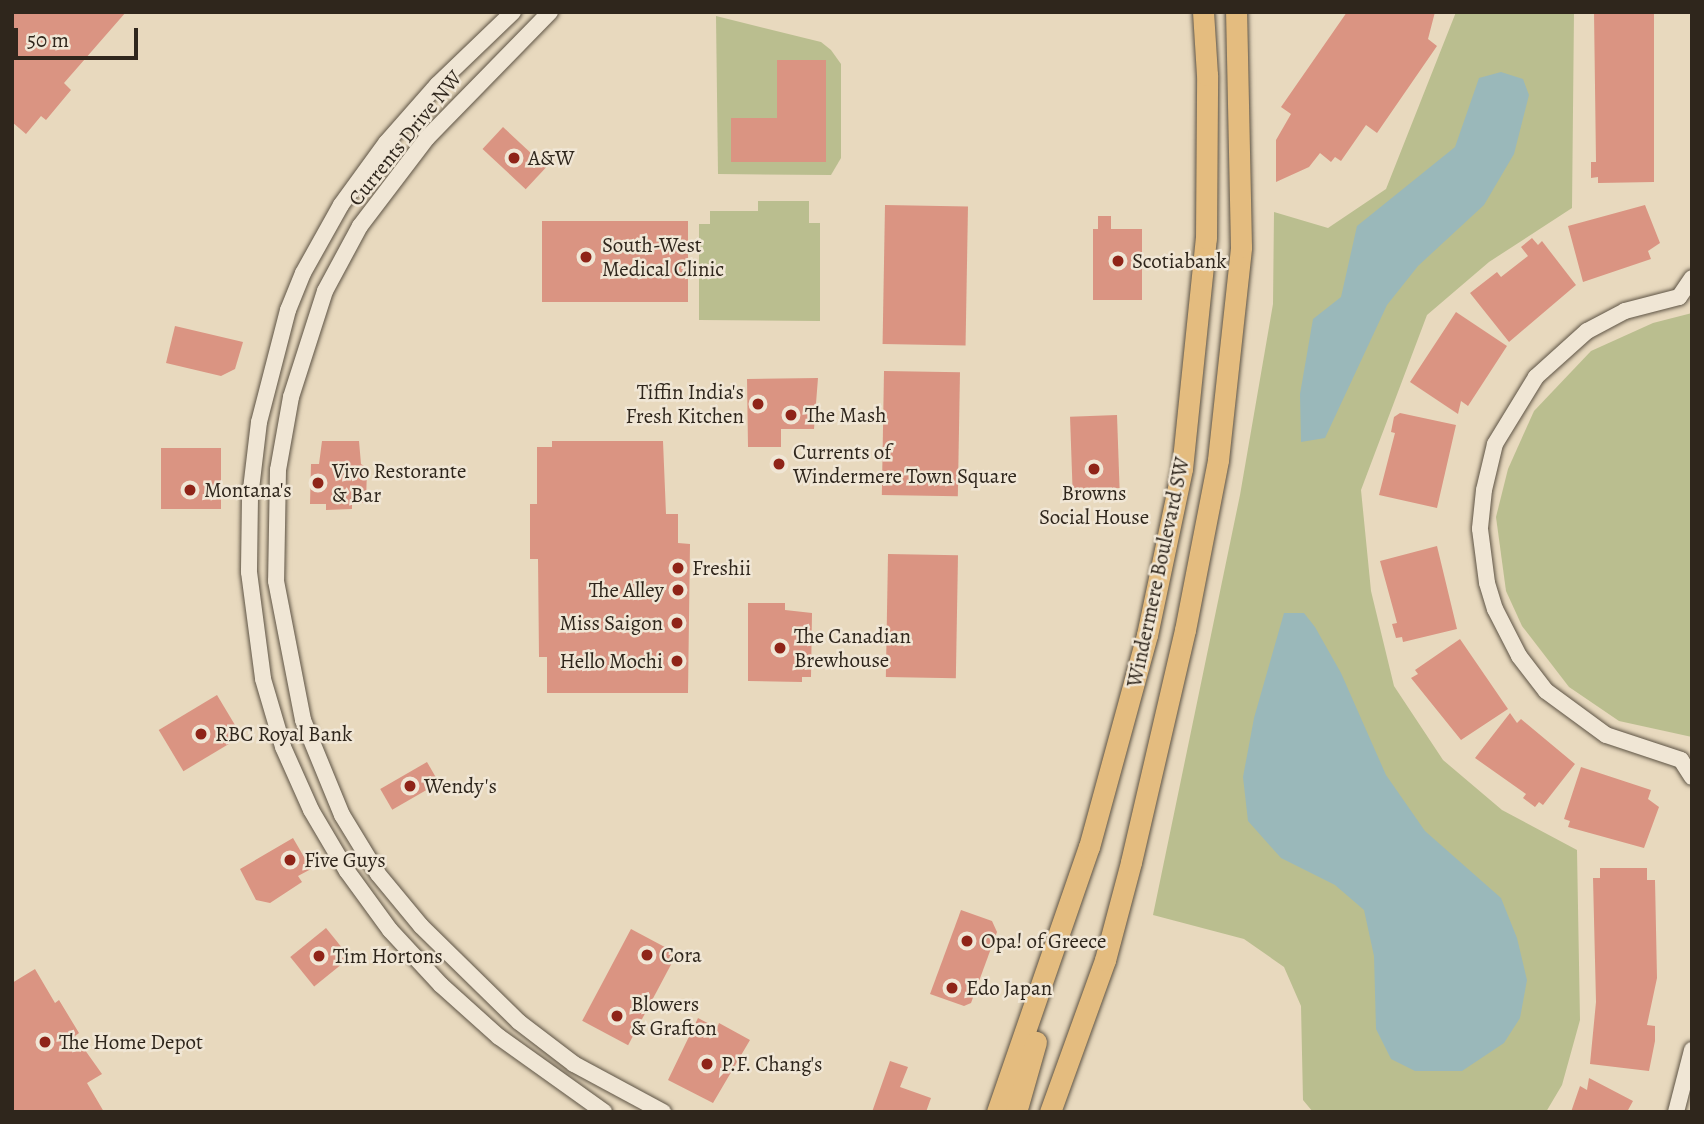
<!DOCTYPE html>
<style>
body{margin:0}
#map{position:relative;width:1704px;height:1124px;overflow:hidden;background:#e8d9be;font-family:Alegreya,serif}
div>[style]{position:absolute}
.green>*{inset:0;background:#babe8f}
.water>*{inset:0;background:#9ab8ba}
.building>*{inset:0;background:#da9482;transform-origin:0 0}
.roads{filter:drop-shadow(0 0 2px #5d5344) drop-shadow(0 0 2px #5d5344)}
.minor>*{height:16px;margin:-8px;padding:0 8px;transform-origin:8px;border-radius:8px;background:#f0e6d5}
.major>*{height:21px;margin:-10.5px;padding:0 10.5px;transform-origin:10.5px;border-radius:10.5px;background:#e4bc7f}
.dots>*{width:19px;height:19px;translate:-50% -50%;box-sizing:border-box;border:4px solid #f0e6d5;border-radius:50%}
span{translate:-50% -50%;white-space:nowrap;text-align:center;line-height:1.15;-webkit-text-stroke:5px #f0e6d5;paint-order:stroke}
.street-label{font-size:21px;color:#2f261c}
.poi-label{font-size:21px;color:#2f261c}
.left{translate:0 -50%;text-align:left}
.right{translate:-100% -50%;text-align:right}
.frame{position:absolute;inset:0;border:14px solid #2f261c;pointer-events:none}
.scale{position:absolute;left:14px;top:28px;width:124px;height:32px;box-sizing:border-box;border:4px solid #2f261c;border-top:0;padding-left:9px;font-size:21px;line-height:24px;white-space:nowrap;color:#2f261c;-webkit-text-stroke:5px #f0e6d5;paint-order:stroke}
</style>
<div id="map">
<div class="green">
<i style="clip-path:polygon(1456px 12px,1574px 12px,1572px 208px,1489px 262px,1427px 315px,1361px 490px,1371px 591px,1394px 686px,1443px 760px,1502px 810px,1577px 850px,1580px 1020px,1562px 1085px,1546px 1112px,1313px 1112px,1303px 1100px,1301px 1006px,1284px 967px,1244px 939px,1153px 915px,1240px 495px,1273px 304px,1274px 212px,1328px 228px,1386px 189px)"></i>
<i style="clip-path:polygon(716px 16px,821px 42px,831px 50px,841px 64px,841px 158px,831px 175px,718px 174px)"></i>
<i style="clip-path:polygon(758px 201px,809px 201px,809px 223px,820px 223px,820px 321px,699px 320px,699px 224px,710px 224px,710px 211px,758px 211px)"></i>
<i style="clip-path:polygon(1692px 313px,1692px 737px,1619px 721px,1569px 687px,1522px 626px,1506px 591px,1496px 517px,1508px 469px,1534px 411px,1591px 351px,1653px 323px)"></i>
</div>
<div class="water">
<i style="clip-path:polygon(1501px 72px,1523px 79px,1529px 95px,1514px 154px,1484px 205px,1418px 266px,1387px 305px,1325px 438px,1301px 442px,1300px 394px,1313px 319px,1341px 297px,1357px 226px,1455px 147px,1479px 78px)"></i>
<i style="clip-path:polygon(1284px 613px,1304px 613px,1315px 627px,1341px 673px,1386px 775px,1425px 831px,1501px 898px,1517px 938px,1527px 980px,1520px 1018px,1504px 1043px,1462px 1071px,1415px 1071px,1391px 1059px,1376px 1029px,1374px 956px,1364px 910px,1335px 885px,1281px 858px,1248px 821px,1243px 777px,1254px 718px)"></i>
</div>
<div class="building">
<i style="clip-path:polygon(12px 12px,126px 12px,64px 83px,71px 90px,46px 120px,41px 116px,26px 134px,12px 122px)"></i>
<i style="clip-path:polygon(1347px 12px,1435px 12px,1428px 39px,1437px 46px,1377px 133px,1366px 125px,1341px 161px,1335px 157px,1331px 162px,1320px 153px,1309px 167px,1276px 182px,1276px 140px,1291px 114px,1281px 107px)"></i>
<i style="clip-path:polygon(1594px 12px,1654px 12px,1654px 182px,1598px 183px,1598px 177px,1591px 178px,1591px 162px,1596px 162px)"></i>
<i style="clip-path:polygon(777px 60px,826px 60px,826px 162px,731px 162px,731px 118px,777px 118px)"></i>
<i style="left:503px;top:127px;width:59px;height:30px;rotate:43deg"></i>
<i style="left:885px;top:205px;width:83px;height:139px;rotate:1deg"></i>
<i style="clip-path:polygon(1645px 205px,1660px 243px,1648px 251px,1651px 259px,1583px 282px,1568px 226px)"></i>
<i style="clip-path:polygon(1098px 216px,1111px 216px,1111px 229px,1142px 229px,1142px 300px,1093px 300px,1093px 229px,1098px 229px)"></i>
<i style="left:542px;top:221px;width:146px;height:81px"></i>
<i style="clip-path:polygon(1532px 238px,1538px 245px,1542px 241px,1576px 285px,1509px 342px,1470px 293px,1497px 272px,1501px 277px,1528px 256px,1521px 247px)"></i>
<i style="clip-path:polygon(1456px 312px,1507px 346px,1468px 406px,1461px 401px,1458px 414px,1410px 382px)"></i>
<i style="clip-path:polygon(175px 326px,243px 342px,235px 369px,221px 376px,166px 363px)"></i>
<i style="left:884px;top:371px;width:76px;height:124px;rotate:1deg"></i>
<i style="clip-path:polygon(818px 378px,814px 429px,781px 429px,781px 447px,748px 447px,747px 379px)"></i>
<i style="clip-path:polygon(1400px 413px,1456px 425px,1437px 508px,1379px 495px,1395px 433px,1391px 432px,1394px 417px)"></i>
<i style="left:1117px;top:415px;width:73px;height:47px;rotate:88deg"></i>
<i style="clip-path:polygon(322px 441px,359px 441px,361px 464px,367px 468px,366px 503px,352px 503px,352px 509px,326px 510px,326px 504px,310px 504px,311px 464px,319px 464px)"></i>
<i style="clip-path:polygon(552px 441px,663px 441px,666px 514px,678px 514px,678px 543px,690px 544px,688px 693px,547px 693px,547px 657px,539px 657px,538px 559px,530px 559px,530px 504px,537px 504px,537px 447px,552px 447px)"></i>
<i style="left:161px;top:448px;width:60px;height:61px"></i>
<i style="clip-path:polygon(1437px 546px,1457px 629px,1403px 642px,1402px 637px,1396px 638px,1392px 624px,1397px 623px,1380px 561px)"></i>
<i style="left:888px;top:554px;width:70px;height:123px;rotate:1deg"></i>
<i style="clip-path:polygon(748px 603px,785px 603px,785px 610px,812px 613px,811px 677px,802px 677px,802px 682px,748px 681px)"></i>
<i style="clip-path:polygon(1460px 639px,1508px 709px,1461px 740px,1411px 678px,1418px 674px,1415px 670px)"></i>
<i style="left:217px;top:695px;width:48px;height:68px;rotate:59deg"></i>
<i style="clip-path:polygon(1510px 713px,1517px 723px,1521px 719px,1575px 764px,1543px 805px,1539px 802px,1535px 807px,1523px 798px,1526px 794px,1475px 758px)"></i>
<i style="left:427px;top:762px;width:24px;height:54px;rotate:60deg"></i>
<i style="clip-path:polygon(1581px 767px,1651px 790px,1648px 799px,1659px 807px,1644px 848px,1568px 827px,1570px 821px,1564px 819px)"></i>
<i style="clip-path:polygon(293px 838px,311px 869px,298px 876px,302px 882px,270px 903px,256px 900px,240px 869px)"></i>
<i style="clip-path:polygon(1600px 868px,1647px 868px,1647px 880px,1655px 880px,1657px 978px,1647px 1025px,1655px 1026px,1655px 1041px,1649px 1071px,1590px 1064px,1596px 1002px,1593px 878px,1600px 878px)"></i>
<i style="clip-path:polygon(961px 910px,992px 921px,997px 932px,971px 1003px,964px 1006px,930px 994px)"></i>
<i style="left:326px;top:928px;width:38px;height:46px;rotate:51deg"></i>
<i style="left:631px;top:929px;width:52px;height:104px;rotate:28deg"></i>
<i style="clip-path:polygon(35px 969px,55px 1003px,59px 1000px,79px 1033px,75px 1036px,102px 1074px,87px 1083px,104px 1112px,12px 1112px,12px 983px)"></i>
<i style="clip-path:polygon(698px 1018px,717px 1028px,719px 1023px,750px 1040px,713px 1103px,668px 1080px)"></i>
<i style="clip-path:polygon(890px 1061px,908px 1067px,900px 1087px,931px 1098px,926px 1112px,872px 1112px)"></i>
<i style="clip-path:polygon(1589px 1078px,1633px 1101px,1627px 1112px,1571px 1112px,1580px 1086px,1587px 1090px)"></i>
</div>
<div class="roads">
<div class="minor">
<i style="left:513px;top:12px;width:105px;rotate:136.2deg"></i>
<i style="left:437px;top:85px;width:77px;rotate:131.3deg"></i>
<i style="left:386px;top:143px;width:77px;rotate:126deg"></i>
<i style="left:341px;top:205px;width:78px;rotate:119.2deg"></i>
<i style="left:303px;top:273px;width:40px;rotate:112deg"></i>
<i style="left:288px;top:310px;width:116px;rotate:104.5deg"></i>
<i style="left:259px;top:422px;width:76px;rotate:96.8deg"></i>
<i style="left:250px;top:497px;width:75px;rotate:90.8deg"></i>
<i style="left:249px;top:572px;width:108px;rotate:82.5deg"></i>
<i style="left:263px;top:679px;width:71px;rotate:73.6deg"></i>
<i style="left:283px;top:747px;width:69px;rotate:66deg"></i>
<i style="left:311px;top:810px;width:71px;rotate:59.5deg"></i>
<i style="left:347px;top:871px;width:73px;rotate:53.9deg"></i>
<i style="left:390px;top:930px;width:75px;rotate:47.2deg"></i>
<i style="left:441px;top:985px;width:78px;rotate:41.9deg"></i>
<i style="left:499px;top:1037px;width:129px;rotate:35.5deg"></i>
<i style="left:550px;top:12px;width:176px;rotate:134.3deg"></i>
<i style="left:427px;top:138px;width:111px;rotate:127.3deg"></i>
<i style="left:360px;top:226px;width:74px;rotate:118.3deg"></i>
<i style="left:325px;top:291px;width:111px;rotate:107.8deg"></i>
<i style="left:291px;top:397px;width:74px;rotate:100.1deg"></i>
<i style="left:278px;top:470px;width:111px;rotate:91deg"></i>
<i style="left:276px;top:581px;width:142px;rotate:79deg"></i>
<i style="left:303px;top:720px;width:103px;rotate:67.7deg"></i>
<i style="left:342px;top:815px;width:69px;rotate:58.6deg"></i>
<i style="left:378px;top:874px;width:67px;rotate:50.4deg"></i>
<i style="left:421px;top:926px;width:137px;rotate:44.4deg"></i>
<i style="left:519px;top:1022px;width:69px;rotate:37.4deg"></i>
<i style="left:574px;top:1064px;width:101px;rotate:28.3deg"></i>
<i style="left:1692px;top:278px;width:23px;rotate:124deg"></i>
<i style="left:1679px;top:297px;width:56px;rotate:165.5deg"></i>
<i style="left:1625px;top:311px;width:43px;rotate:152.2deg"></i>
<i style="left:1587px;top:331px;width:69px;rotate:138deg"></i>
<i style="left:1536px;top:377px;width:79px;rotate:121.5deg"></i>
<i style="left:1495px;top:444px;width:47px;rotate:103.4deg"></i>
<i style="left:1484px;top:490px;width:39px;rotate:96deg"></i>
<i style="left:1480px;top:529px;width:54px;rotate:82.6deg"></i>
<i style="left:1487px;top:583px;width:27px;rotate:73deg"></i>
<i style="left:1495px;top:609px;width:53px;rotate:62.9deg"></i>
<i style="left:1519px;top:656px;width:44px;rotate:52.4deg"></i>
<i style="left:1546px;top:691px;width:74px;rotate:36.3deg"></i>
<i style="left:1606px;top:735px;width:79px;rotate:18.4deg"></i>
<i style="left:1681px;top:760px;width:20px;rotate:57deg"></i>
<i style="left:1676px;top:1112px;width:64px;rotate:-75.5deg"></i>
</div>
<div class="major">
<i style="left:997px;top:1112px;width:281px;rotate:-70.9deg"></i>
<i style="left:1089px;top:847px;width:220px;rotate:-74.7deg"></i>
<i style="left:1147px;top:635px;width:170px;rotate:-78.1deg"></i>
<i style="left:1182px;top:469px;width:232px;rotate:-84.1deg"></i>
<i style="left:1206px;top:238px;width:163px;rotate:-89.6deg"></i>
<i style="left:1207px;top:75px;width:63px;rotate:-93.6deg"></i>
<i style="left:1016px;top:1112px;width:73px;rotate:-74.1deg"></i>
<i style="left:1050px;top:1112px;width:162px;rotate:-70.1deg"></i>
<i style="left:1105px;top:960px;width:101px;rotate:-75.1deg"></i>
<i style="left:1131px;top:862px;width:238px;rotate:-76.9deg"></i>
<i style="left:1185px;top:630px;width:173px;rotate:-79deg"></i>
<i style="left:1218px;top:460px;width:214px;rotate:-83.8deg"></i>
<i style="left:1241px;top:247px;width:235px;rotate:-91.2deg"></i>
</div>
</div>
<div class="dots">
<i style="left:514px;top:158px;background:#8f2418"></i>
<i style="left:586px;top:257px;background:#8f2418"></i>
<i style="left:1118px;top:261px;background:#8f2418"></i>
<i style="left:758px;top:404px;background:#8f2418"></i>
<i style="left:791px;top:415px;background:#8f2418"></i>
<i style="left:779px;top:464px;background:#8f2418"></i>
<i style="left:1094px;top:469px;background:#8f2418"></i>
<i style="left:318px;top:483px;background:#8f2418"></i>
<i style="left:190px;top:490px;background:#8f2418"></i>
<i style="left:678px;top:568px;background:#8f2418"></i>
<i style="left:678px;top:590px;background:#8f2418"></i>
<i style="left:677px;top:623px;background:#8f2418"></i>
<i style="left:780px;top:648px;background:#8f2418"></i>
<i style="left:677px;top:661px;background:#8f2418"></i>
<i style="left:201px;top:734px;background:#8f2418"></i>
<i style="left:410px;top:786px;background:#8f2418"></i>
<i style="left:290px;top:860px;background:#8f2418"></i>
<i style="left:967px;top:941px;background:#8f2418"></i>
<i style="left:647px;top:955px;background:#8f2418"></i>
<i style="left:319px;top:956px;background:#8f2418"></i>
<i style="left:952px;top:988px;background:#8f2418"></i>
<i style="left:617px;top:1016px;background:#8f2418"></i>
<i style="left:45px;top:1042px;background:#8f2418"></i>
<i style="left:707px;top:1064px;background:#8f2418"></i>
</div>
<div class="street-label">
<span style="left:405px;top:138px;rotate:-51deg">Currents Drive NW</span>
<span style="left:1158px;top:572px;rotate:-78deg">Windermere Boulevard SW</span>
</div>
<div class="poi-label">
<span class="left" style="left:528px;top:158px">A&amp;W</span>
<span class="left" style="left:602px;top:257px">South-West<br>Medical Clinic</span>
<span class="left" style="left:1132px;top:261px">Scotiabank</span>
<span class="right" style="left:744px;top:404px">Tiffin India's<br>Fresh Kitchen</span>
<span class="left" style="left:805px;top:415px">The Mash</span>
<span class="left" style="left:793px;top:464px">Currents of<br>Windermere Town Square</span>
<span class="left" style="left:332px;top:483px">Vivo Restorante<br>&amp; Bar</span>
<span class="left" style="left:204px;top:490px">Montana's</span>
<span style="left:1094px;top:505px">Browns<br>Social House</span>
<span class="left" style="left:692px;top:568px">Freshii</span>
<span class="right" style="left:664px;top:590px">The Alley</span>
<span class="right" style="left:663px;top:623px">Miss Saigon</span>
<span class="left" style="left:794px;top:648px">The Canadian<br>Brewhouse</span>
<span class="right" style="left:663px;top:661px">Hello Mochi</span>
<span class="left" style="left:215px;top:734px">RBC Royal Bank</span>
<span class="left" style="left:424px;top:786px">Wendy's</span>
<span class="left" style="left:304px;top:860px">Five Guys</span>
<span class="left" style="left:981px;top:941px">Opa! of Greece</span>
<span class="left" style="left:661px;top:955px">Cora</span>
<span class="left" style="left:333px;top:956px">Tim Hortons</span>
<span class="left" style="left:966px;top:988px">Edo Japan</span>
<span class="left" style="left:631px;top:1016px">Blowers<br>&amp; Grafton</span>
<span class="left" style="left:59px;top:1042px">The Home Depot</span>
<span class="left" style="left:721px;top:1064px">P.F. Chang's</span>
</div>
<div class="frame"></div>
<div class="scale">50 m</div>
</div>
